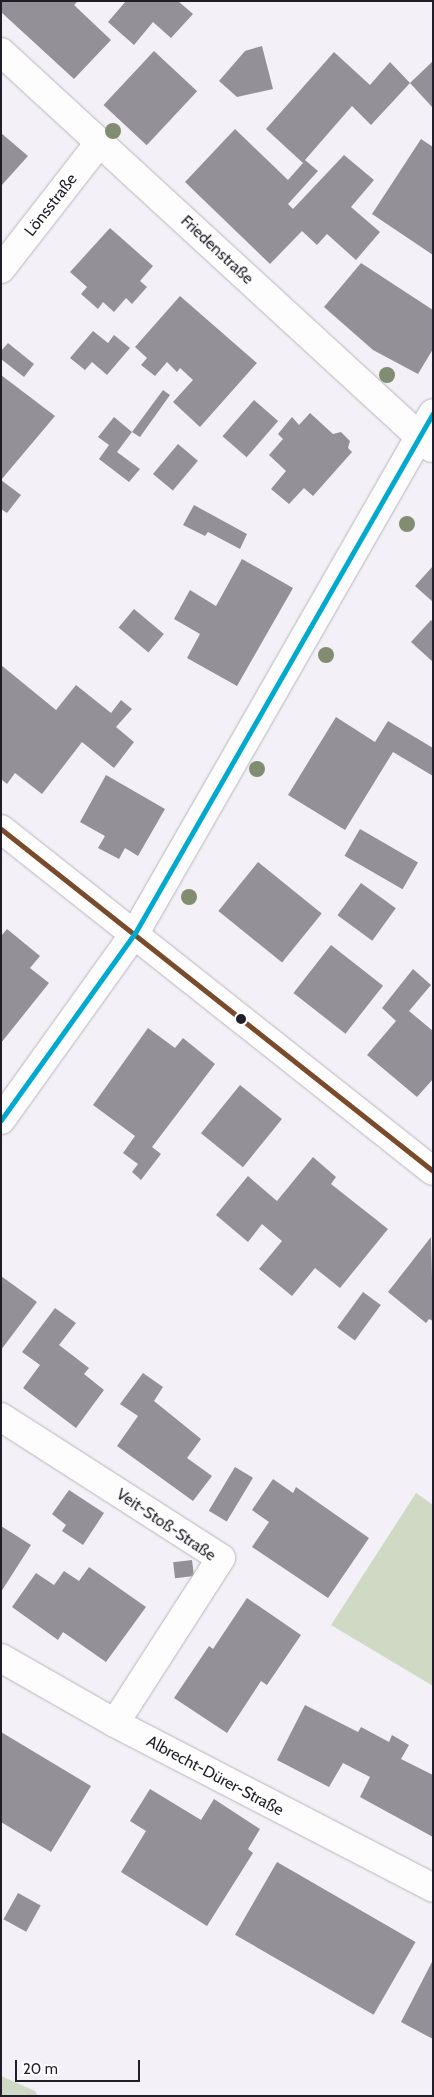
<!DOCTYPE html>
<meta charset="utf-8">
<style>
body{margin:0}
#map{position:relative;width:434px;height:2097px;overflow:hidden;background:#f3f0f7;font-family:Cabin,sans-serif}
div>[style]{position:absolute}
.green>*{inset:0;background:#cfd9c4}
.building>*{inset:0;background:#949098;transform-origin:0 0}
.roads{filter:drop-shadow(0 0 1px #b8b5bd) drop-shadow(0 0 1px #b8b5bd)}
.minor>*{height:28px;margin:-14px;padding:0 14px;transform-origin:14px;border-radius:14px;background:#fdfdfe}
.bus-1>*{height:5px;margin:-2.5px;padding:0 2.5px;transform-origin:2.5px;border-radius:2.5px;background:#7a4b2a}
.bus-2>*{height:5px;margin:-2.5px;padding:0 2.5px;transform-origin:2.5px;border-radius:2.5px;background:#00a9ce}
.trees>*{width:16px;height:16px;margin:-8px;border-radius:50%;background:#828c70}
.dots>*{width:14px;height:14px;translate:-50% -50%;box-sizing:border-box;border:2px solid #fff;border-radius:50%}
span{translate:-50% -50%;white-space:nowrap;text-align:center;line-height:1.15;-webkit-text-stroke:5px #fff;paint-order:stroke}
.street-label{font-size:16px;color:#221e29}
.frame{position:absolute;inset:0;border:2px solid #221e29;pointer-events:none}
.scale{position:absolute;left:15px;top:2060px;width:125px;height:22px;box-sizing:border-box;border:2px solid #221e29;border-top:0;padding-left:6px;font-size:15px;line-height:18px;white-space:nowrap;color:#221e29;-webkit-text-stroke:4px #fff;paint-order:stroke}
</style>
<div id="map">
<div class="green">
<i style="clip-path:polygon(416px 1493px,433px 1505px,433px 1686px,331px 1625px)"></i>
<i style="clip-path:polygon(1px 2076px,35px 2091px,38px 2096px,1px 2095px)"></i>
</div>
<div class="building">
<i style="clip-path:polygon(1px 1px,78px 1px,74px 5px,111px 40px,74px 79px,1px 12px)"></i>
<i style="clip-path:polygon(126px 1px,178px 1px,193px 14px,171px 38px,153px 22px,134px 45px,108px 22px)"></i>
<i style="clip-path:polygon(262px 46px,273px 89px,237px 97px,219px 81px,245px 51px)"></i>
<i style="left:154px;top:51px;width:59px;height:74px;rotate:43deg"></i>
<i style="clip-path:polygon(334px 52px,370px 85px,390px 62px,410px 83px,371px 125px,352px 106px,305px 160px,318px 171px,288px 204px,293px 209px,344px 155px,374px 180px,351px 207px,380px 232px,356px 260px,327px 234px,317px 245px,302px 231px,270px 264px,185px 182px,235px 129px,288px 180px,303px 163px,266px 129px)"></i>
<i style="clip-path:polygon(433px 61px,433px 108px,410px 83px)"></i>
<i style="clip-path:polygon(1px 133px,28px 156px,1px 186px)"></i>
<i style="clip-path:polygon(421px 139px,433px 147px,433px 255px,372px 214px)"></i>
<i style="clip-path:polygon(110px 228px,153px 266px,140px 281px,147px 287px,132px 304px,126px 298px,114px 312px,103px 302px,98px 309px,81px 294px,87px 287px,70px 272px)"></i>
<i style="clip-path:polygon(361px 263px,433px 310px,433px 349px,418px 374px,373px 350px,324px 307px)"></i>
<i style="clip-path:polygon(180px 296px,257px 363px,200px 427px,173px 402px,193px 380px,180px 368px,177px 372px,167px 362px,155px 376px,141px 365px,147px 358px,135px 347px)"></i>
<i style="clip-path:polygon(93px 331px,108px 343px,114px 335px,130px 348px,107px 375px,92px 362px,85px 370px,70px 358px)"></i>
<i style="clip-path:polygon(8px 343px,34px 364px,24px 377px,1px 359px,1px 351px)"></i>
<i style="clip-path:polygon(1px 375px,55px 416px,1px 480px)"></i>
<i style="clip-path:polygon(163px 390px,170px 395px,140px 437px,132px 432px,117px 452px,140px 469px,129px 482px,99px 459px,109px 445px,98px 437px,114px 417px,132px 432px)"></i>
<i style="left:254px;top:400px;width:32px;height:48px;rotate:41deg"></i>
<i style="clip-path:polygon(310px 413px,333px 434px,341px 432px,350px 441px,348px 448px,352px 452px,313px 496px,304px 488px,289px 504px,271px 489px,286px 471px,269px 455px,283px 439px,278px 434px,292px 417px,299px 425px)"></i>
<i style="left:178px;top:444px;width:26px;height:39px;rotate:40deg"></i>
<i style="clip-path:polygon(1px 480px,21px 495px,7px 513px,1px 509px)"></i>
<i style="clip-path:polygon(194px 505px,247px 534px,240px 549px,208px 532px,205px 536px,183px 525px)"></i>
<i style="clip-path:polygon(242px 559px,293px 588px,237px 686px,187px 658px,200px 634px,174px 619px,190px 590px,216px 606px)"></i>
<i style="clip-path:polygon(433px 566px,433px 602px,415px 586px)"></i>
<i style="left:134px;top:609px;width:39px;height:24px;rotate:40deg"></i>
<i style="clip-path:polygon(431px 620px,433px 622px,433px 662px,411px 642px)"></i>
<i style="clip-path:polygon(1px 665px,56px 710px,76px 685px,111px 713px,121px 700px,132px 709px,116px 727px,134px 742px,114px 768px,82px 742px,42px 794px,15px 773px,7px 784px,1px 779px)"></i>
<i style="clip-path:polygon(336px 717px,375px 742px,388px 721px,433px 748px,433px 776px,393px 752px,345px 830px,288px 795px)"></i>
<i style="clip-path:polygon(106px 775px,165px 809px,138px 856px,125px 848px,119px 859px,98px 848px,105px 836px,80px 822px)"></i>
<i style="left:360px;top:829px;width:67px;height:31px;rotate:30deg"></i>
<i style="left:258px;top:862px;width:82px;height:63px;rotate:39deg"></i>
<i style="left:361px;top:883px;width:43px;height:40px;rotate:36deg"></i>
<i style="clip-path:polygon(7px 929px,40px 956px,30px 968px,49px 983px,1px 1043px,1px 936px)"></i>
<i style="left:331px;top:945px;width:66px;height:61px;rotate:38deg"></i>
<i style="clip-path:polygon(413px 969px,431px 985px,409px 1011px,433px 1031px,433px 1079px,417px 1097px,367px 1055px,396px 1021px,382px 1008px)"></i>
<i style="clip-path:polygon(148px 1028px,175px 1048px,183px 1038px,215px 1064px,152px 1147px,161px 1154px,141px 1180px,132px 1172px,138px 1164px,123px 1153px,135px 1136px,93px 1105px)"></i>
<i style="left:240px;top:1085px;width:54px;height:62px;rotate:39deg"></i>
<i style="clip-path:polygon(313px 1157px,336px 1177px,331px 1184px,388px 1229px,340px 1288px,315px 1268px,292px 1296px,259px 1269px,282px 1241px,262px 1224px,248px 1242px,216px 1215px,248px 1176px,277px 1201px)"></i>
<i style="clip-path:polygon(431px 1237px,433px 1321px,429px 1319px,426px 1323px,388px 1292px)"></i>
<i style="clip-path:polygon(1px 1276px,37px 1302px,1px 1350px)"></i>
<i style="left:363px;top:1292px;width:22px;height:44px;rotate:36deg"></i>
<i style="clip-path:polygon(55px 1308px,76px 1323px,59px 1345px,89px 1368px,84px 1374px,104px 1390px,76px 1428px,23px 1388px,40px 1365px,22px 1352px)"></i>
<i style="clip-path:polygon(143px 1373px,163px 1387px,154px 1401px,201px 1439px,187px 1458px,212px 1476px,193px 1501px,117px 1446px,138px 1416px,120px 1404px)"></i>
<i style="left:235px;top:1467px;width:21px;height:51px;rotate:31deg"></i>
<i style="clip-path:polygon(273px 1479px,293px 1493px,296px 1487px,369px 1538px,328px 1598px,252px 1547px,269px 1522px,252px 1510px)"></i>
<i style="clip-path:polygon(69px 1490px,104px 1513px,83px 1545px,62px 1531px,66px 1525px,52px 1514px)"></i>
<i style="clip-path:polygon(1px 1526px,31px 1545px,1px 1592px)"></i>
<i style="left:192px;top:1560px;width:16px;height:19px;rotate:83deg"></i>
<i style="clip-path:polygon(89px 1567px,146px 1607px,106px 1662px,63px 1632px,58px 1640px,12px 1607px,36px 1573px,54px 1585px,64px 1571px,79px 1581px)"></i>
<i style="clip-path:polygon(247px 1598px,301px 1635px,267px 1685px,261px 1681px,227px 1733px,174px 1698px,209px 1646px,213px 1649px)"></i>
<i style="clip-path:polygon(305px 1705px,358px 1732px,361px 1727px,389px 1742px,392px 1735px,409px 1745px,401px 1759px,433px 1775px,433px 1837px,360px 1797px,370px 1777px,343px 1763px,329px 1787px,277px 1760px)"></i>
<i style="clip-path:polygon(1px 1732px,91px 1786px,51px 1852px,1px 1822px)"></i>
<i style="clip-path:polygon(150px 1789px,201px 1820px,214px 1799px,260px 1829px,248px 1849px,253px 1853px,207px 1926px,121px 1872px,146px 1831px,130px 1821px)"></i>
<i style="left:277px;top:1862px;width:160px;height:84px;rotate:30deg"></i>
<i style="left:18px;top:1893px;width:26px;height:30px;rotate:29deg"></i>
<i style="clip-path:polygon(433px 1960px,433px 2039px,401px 2022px)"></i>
</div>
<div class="roads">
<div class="minor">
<i style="left:1px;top:52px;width:585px;rotate:42.58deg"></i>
<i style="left:1px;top:269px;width:161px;rotate:-52.1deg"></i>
<i style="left:1px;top:829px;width:551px;rotate:38.37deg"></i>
<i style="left:1px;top:1120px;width:230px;rotate:-54.4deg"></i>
<i style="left:135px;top:933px;width:599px;rotate:-60.18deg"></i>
<i style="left:1px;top:1417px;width:261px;rotate:32.7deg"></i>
<i style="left:221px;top:1558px;width:196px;rotate:122.7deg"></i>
<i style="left:1px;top:1658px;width:131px;rotate:29.7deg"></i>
<i style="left:115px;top:1723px;width:358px;rotate:27.4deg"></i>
</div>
</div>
<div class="bus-1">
<i style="left:1px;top:829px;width:551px;rotate:38.37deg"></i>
</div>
<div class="bus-2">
<i style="left:1px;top:1120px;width:230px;rotate:-54.4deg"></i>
<i style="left:135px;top:933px;width:599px;rotate:-60.18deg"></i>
</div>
<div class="trees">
<i style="left:113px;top:131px"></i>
<i style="left:387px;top:375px"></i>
<i style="left:407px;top:524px"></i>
<i style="left:326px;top:655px"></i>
<i style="left:257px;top:769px"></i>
<i style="left:189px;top:897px"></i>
</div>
<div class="dots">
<i style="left:241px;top:1019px;background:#221e29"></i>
</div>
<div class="street-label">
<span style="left:51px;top:205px;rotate:-52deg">Lönsstraße</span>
<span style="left:217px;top:250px;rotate:43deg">Friedenstraße</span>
<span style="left:166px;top:1525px;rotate:34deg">Veit-Stoß-Straße</span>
<span style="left:215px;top:1776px;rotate:28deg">Albrecht-Dürer-Straße</span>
</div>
<div class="frame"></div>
<div class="scale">20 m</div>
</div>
